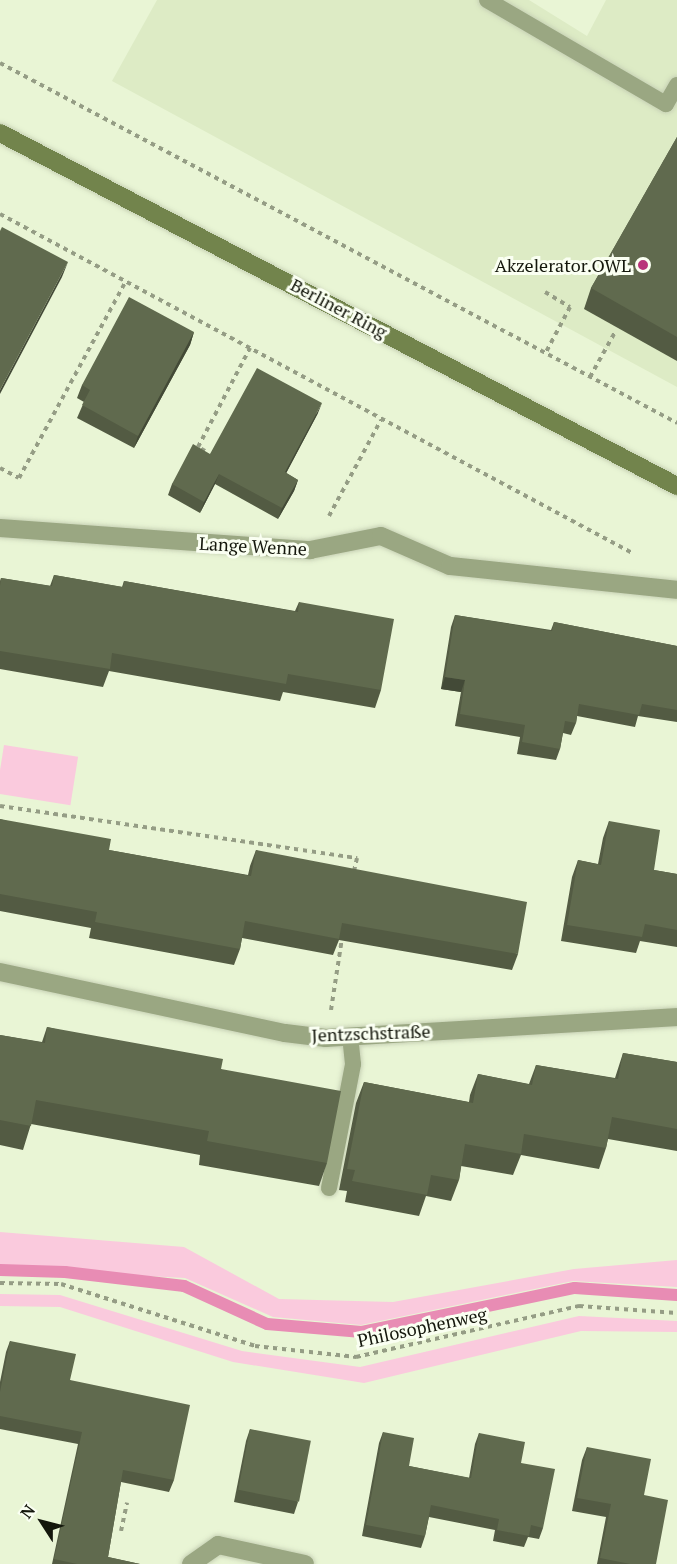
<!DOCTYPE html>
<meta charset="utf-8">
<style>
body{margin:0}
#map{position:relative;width:677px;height:1564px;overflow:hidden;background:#e9f5d5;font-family:"PT Serif",serif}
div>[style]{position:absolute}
.built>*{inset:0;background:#ddebc5}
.green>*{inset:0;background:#facadd;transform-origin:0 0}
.stream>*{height:12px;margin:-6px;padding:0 6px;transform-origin:6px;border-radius:6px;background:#e88cb4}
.path>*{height:4px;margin-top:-2px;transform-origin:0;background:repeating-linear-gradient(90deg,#959d85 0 4.5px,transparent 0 9px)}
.roads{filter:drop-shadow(0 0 2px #c7d1b5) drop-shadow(0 0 2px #c7d1b5)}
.lane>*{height:16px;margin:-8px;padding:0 8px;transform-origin:8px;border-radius:8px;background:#9aa782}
.street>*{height:18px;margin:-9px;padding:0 9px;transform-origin:9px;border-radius:9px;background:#9aa782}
.secondary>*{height:18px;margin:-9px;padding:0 9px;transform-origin:9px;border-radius:9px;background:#72844c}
.wall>*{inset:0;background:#535b43}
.shaded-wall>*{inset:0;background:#434a37}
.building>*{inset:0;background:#606a4e;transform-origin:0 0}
.dots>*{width:16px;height:16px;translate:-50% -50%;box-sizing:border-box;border:3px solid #fafff2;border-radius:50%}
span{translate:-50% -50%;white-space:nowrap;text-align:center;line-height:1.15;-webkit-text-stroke:6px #fafff2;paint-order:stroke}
.poi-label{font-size:18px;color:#14170c}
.right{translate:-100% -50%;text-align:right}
.street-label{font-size:18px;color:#14170c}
.north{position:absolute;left:12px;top:1492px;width:60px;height:60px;-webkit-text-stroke:4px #fafff2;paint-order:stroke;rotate:306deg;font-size:16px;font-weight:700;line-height:24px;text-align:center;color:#14170c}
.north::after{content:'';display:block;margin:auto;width:21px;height:27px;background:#14170c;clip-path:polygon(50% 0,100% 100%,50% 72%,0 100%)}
</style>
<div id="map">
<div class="built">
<i style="clip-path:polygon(157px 0,529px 0,587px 36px,606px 0,677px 0,677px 387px,112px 81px)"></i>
</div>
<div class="green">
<i style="left:4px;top:745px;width:75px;height:49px;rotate:9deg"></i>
<i style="clip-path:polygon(0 1232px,184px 1247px,279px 1299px,393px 1302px,574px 1269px,677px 1260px,677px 1287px,573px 1281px,361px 1325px,273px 1317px,185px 1278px,0 1268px)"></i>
<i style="clip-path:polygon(0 1294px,60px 1295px,242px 1351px,360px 1367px,579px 1316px,677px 1321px,677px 1332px,581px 1331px,364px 1383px,233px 1362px,60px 1307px,0 1306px)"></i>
</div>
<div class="stream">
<i style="left:0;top:1270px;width:65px;rotate:1.8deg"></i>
<i style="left:65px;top:1272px;width:120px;rotate:6.7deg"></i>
<i style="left:184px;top:1286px;width:91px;rotate:24.6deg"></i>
<i style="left:267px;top:1324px;width:95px;rotate:4.8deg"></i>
<i style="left:362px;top:1332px;width:217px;rotate:-11.7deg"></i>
<i style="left:575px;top:1288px;width:102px;rotate:3.9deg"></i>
</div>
<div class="path">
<i style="left:0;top:63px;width:767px;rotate:28deg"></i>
<i style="left:0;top:214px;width:719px;rotate:28.2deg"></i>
<i style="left:545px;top:292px;width:29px;rotate:31deg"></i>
<i style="left:570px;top:307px;width:53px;rotate:118deg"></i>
<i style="left:590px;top:377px;width:51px;rotate:-60.9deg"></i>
<i style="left:205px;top:451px;width:8px;rotate:-150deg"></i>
<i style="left:198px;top:447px;width:112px;rotate:-62.3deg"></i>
<i style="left:0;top:468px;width:21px;rotate:28deg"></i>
<i style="left:19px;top:478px;width:224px;rotate:-61.5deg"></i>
<i style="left:329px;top:516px;width:109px;rotate:-61.6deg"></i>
<i style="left:0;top:806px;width:361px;rotate:8.3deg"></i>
<i style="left:357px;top:858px;width:13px;rotate:103deg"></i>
<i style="left:331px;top:1010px;width:73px;rotate:-81.3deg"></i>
<i style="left:0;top:1283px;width:61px;rotate:0.9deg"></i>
<i style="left:61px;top:1284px;width:204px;rotate:17.7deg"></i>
<i style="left:255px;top:1346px;width:102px;rotate:6.2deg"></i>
<i style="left:356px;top:1357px;width:229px;rotate:-12.9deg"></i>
<i style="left:579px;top:1306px;width:98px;rotate:4.1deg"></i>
<i style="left:121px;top:1531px;width:29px;rotate:-78deg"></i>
</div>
<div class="roads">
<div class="lane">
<i style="left:487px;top:0;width:207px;rotate:30.2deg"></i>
<i style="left:666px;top:104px;width:22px;rotate:-60deg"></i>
<i style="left:329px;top:1188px;width:126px;rotate:-79deg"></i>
<i style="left:353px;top:1064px;width:28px;rotate:-96deg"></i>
</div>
<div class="street">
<i style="left:0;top:528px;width:311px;rotate:4.1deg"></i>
<i style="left:310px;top:550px;width:72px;rotate:-11.2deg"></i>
<i style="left:381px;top:536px;width:75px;rotate:23.5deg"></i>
<i style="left:450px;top:566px;width:228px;rotate:6deg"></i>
<i style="left:0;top:972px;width:291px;rotate:12.1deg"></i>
<i style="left:285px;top:1033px;width:41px;rotate:7deg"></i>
<i style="left:326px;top:1038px;width:352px;rotate:-3.4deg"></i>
<i style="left:191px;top:1564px;width:33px;rotate:-35deg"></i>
<i style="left:218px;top:1545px;width:89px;rotate:12.3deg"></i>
</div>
<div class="secondary">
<i style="left:0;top:133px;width:764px;rotate:27.54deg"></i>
</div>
</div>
<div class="wall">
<i style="clip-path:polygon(677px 137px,677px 361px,584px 309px,591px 288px)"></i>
<i style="clip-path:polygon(194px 332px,190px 345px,134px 448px,77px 418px,84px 402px,77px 398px,82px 385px)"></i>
<i style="clip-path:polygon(318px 413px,286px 473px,298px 480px,294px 491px,278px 519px,215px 484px,200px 513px,168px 495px,172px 484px,210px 454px)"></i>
<i style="clip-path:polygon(54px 575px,122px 587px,124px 581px,295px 611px,299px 602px,381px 690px,375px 708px,283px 692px,280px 701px,109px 671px,103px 687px,0 669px,0 581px,1px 578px,50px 586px)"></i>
<i style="clip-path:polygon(455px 615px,551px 630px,554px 622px,677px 646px,677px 722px,638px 716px,635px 727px,577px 716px,576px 723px,571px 735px,563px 733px,560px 749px,556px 760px,517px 754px,520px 737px,455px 726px,461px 692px,441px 689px,451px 627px)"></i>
<i style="clip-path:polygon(0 819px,109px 850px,248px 875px,250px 866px,256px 850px,518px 954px,512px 970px,339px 940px,333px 955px,242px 938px,240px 949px,234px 965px,89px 938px,91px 928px,0 911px)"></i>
<i style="clip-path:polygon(609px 821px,654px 870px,677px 874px,677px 947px,640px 941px,636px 953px,561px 941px,572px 877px,578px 860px,598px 864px,603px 838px)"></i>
<i style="clip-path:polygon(47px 1027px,221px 1069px,327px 1163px,319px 1186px,199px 1165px,200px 1155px,31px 1124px,23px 1150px,0 1145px,0 1035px,42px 1042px)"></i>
<i style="clip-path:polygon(623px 1053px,677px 1062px,677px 1151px,608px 1139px,606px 1148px,599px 1169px,521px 1155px,513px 1175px,461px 1166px,459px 1180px,451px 1201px,426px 1196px,419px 1216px,345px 1202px,347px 1191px,339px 1190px,356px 1103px,364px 1082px,469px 1102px,470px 1095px,478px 1074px,529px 1084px,536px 1065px,615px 1078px)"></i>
<i style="clip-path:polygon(10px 1341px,70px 1380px,174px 1480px,169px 1492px,121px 1482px,108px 1557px,140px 1564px,52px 1564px,78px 1444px,0 1429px,0 1382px,6px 1352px)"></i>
<i style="clip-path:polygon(250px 1429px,298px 1502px,294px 1514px,234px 1502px,246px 1441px)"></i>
<i style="clip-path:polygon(383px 1432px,409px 1466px,469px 1478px,475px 1444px,479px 1433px,521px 1463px,543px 1528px,539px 1539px,528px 1537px,524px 1547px,493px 1541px,495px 1530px,429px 1517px,425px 1536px,421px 1548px,362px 1536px,379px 1443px)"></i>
<i style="clip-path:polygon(587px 1447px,644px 1495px,656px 1564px,597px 1564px,606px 1517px,572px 1511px,582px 1460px)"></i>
</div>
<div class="shaded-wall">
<i style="clip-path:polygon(68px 262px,62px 277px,0 394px,0 390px)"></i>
<i style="clip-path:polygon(194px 332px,190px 345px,134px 448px,138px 436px)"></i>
<i style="clip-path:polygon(322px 403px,318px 413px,281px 483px,285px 472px)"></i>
<i style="clip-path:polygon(219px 474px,215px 484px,200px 513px,204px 502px)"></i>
<i style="clip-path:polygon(298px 480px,294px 491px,278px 519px,282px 508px)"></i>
<i style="clip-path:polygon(445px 677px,465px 680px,461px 692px,441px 689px)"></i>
</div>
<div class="building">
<i style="clip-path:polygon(677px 137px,677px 337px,591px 288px)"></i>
<i style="clip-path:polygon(2px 227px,68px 262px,0 390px,0 231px)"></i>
<i style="clip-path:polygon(129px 297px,194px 332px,138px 436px,82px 405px,90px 390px,82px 385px)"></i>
<i style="clip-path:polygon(257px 368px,322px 403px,285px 472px,298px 480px,282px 508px,219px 474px,204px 502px,172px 484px,193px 444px,210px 454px)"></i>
<i style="clip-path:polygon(54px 575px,123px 587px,124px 581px,298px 612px,299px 602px,394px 619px,381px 690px,288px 674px,286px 684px,112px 653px,110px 669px,0 651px,0 586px,1px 578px,52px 586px)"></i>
<i style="clip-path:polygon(455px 615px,552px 631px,554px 622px,677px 646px,677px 710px,642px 704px,639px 715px,579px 704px,576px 723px,565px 721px,560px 749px,522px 742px,525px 725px,460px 714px,465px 680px,445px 677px)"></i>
<i style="clip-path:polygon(0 819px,111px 839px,109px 850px,251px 876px,256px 850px,527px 902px,518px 954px,342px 923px,339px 939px,245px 921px,240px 949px,95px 922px,97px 912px,0 894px)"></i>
<i style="clip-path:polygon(609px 821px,660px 830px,654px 870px,677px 874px,677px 930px,645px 924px,642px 937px,567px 925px,578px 860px,601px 865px)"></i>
<i style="clip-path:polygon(47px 1027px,223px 1059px,221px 1069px,341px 1091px,327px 1163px,207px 1141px,209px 1131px,36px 1100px,31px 1126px,0 1120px,0 1035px,45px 1043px)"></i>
<i style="clip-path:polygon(623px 1053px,677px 1062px,677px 1129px,612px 1117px,606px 1148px,524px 1134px,521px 1154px,465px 1144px,459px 1180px,431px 1175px,427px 1195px,352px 1181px,355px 1170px,347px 1169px,364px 1082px,473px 1103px,478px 1074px,532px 1085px,536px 1065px,618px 1079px)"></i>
<i style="clip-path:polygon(10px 1341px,76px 1354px,70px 1380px,190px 1405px,174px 1480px,123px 1470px,108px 1557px,140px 1564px,77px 1564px,54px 1559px,82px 1432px,0 1416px,0 1392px)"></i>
<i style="left:250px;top:1429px;width:62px;height:62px;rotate:11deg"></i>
<i style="clip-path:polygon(383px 1432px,414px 1438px,409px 1466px,471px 1478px,479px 1433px,525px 1442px,521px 1463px,555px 1469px,543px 1528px,531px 1525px,529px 1536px,497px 1530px,499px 1519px,431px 1505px,425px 1536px,366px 1525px)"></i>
<i style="clip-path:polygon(587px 1447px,651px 1459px,644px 1495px,668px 1500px,656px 1564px,630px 1564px,600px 1558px,611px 1504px,577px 1498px)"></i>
</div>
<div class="dots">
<i style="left:643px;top:265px;background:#b9357a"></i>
</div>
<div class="poi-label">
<span class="right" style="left:631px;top:265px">Akzelerator.OWL</span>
</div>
<div class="street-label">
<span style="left:339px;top:308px;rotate:28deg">Berliner Ring</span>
<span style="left:253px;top:546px;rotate:3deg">Lange Wenne</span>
<span style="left:371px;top:1033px;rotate:-2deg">Jentzschstraße</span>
<span style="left:422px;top:1327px;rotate:-12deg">Philosophenweg</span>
</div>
<div class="north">N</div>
</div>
